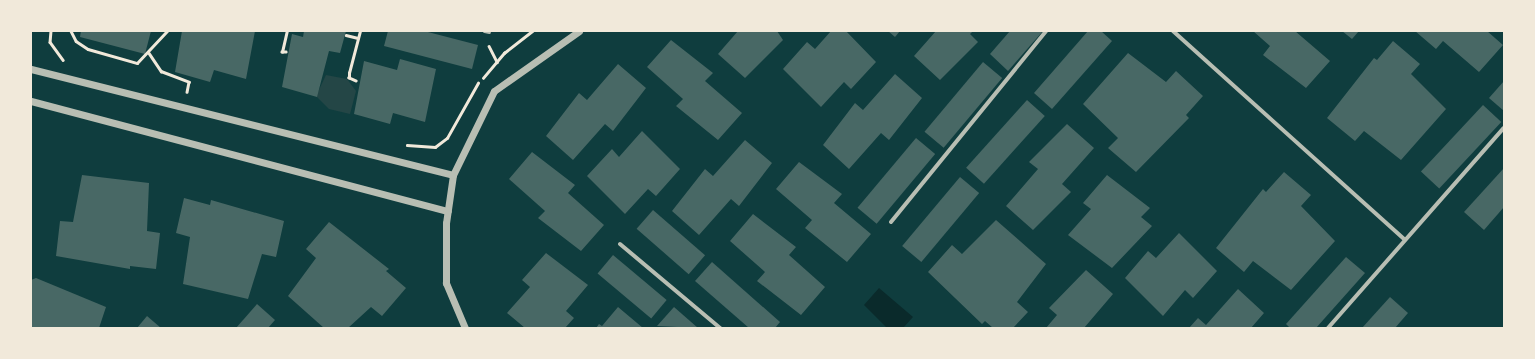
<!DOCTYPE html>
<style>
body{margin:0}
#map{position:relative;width:1535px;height:359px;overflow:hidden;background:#0f3d3e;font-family:"Work Sans",sans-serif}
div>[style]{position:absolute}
.green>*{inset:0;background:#244646}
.water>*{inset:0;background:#0a2a2b}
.building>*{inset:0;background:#486865;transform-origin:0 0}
.path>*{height:2.5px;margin:-1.25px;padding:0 1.25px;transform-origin:1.25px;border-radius:1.25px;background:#f1e9da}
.service>*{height:3px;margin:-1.5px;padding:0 1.5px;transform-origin:1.5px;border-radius:1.5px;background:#b8beb3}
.minor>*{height:4px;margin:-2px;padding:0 2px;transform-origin:2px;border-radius:2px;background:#b8beb3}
.tertiary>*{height:7px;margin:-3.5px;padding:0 3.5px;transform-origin:3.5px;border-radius:3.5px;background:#b8beb3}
span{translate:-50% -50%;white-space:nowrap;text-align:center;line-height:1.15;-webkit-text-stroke:4px #f1e9da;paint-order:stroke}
.frame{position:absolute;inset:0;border:32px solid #f1e9da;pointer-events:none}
</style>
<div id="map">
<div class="green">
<i style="clip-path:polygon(326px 75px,347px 79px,356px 91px,350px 114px,329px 109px,316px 96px)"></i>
</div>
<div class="water">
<i style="clip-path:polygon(879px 288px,913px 317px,903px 328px,887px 328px,864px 305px)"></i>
</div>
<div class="building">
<i style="clip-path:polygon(81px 31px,151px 31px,145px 54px,80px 37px)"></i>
<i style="clip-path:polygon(182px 31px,255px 31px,246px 79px,214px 70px,210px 82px,175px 72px)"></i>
<i style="clip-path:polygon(304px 31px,346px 31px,340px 53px,329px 51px,317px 97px,282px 87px,292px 34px,303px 37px)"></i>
<i style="clip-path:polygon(388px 31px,424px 31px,478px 45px,472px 69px,384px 46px)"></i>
<i style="clip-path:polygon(738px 31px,777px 31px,783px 40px,745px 78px,718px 54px)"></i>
<i style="clip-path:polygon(831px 31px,846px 31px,876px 62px,851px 89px,844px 82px,821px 107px,783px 69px,807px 42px,815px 49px)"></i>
<i style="clip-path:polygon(888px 31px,900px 31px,895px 37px)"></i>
<i style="clip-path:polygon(936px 31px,973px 31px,970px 34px,978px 42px,940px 80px,914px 56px)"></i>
<i style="clip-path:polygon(1010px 31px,1043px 31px,1008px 71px,990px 54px)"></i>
<i style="clip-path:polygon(1088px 31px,1101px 31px,1112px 41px,1052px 109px,1034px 93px)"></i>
<i style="clip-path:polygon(1253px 31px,1295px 31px,1330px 61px,1306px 88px,1263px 55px,1270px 46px)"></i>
<i style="clip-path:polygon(1342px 31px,1359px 31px,1352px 39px)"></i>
<i style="clip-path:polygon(1415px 31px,1487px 31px,1503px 45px,1479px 72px,1443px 41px,1436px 49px)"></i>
<i style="clip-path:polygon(671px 40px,713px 73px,705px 81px,742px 113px,718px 140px,676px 106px,683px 99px,647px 67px)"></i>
<i style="clip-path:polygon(1393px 41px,1420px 64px,1411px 74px,1446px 109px,1401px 160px,1364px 131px,1355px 141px,1327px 118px,1374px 58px,1377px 60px)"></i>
<i style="clip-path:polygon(1128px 53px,1166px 82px,1176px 71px,1203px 96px,1186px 115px,1189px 118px,1136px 172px,1108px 148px,1118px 138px,1083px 104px)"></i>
<i style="clip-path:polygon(400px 59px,436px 69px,425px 122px,393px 113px,390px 124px,354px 114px,364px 61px,397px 70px)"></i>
<i style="left:983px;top:62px;width:25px;height:91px;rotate:40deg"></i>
<i style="clip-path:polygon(618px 64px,646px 88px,613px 131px,605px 124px,573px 160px,546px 136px,579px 93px,587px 100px)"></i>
<i style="clip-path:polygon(895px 74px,922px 98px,889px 140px,881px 133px,849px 169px,823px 145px,855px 103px,863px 110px)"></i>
<i style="clip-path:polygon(1504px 81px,1504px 111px,1489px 98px)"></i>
<i style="left:1027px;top:100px;width:24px;height:91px;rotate:42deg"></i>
<i style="left:1483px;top:105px;width:25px;height:91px;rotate:43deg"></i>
<i style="clip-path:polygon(1067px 124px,1094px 148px,1062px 184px,1071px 192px,1033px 230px,1006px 206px,1038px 169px,1029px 162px)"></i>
<i style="clip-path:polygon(642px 131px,680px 169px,656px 196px,648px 189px,625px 214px,587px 176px,612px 149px,619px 157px)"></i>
<i style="left:916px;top:138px;width:25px;height:91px;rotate:40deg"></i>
<i style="clip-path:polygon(745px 140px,772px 163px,739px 206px,731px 199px,699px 235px,672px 211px,705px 169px,713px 176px)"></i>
<i style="clip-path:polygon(532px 152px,575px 185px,568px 193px,604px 225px,581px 251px,538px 218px,545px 211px,509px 179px)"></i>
<i style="clip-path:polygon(799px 162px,842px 194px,834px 203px,871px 234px,847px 262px,805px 228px,812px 220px,776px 189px)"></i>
<i style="clip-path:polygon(1504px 168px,1504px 207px,1484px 230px,1464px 212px)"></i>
<i style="clip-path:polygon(1284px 172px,1311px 195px,1301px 206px,1335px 241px,1291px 290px,1253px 261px,1244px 272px,1216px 248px,1263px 189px,1266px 192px)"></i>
<i style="clip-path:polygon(82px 175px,149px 183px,147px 231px,160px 233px,156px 269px,130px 266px,130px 269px,56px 256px,60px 221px,73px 222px)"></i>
<i style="clip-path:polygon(1107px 175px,1150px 208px,1141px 217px,1152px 226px,1112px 268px,1068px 235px,1091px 209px,1083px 203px)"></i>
<i style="left:960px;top:177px;width:25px;height:90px;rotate:40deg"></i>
<i style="clip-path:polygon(184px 198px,210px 205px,211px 200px,284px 221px,276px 257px,262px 254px,248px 299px,183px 284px,190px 237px,176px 233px)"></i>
<i style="left:653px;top:210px;width:69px;height:25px;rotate:41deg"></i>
<i style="clip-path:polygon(753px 214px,796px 247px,789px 255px,825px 287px,801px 315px,757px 281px,765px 272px,730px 241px)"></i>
<i style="clip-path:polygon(996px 220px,1046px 264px,1017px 302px,1028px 312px,1013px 328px,993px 328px,985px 321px,982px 324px,928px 272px,952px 245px,962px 254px)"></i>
<i style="clip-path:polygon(329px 222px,389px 269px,386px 271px,406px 288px,382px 316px,371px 307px,348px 328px,324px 328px,288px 296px,316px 258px,306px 249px)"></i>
<i style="clip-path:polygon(1179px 233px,1217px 271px,1193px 298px,1185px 290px,1163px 316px,1125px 278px,1148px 251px,1156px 258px)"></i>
<i style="clip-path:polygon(546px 253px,588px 285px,566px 311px,574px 318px,565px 328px,525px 328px,507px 313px,530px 287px,522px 280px)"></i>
<i style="left:613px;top:255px;width:70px;height:24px;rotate:40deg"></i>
<i style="clip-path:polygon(1346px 257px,1365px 273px,1316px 328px,1290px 328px,1286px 324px)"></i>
<i style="clip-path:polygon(712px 262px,780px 322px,775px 328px,749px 328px,695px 281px)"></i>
<i style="clip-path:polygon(1086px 270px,1113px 294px,1084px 328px,1046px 328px,1057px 315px,1049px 308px)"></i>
<i style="clip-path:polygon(36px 278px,106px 307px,99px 328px,31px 328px,31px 280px)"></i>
<i style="clip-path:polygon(1238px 289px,1264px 313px,1251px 328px,1189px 328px,1198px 318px,1206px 325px)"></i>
<i style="clip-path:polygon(1390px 297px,1408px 313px,1395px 328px,1362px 328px)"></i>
<i style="clip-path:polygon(257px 304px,275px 320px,268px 328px,236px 328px)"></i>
<i style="clip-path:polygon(618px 307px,643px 328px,596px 328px,599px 324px,602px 326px)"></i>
<i style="clip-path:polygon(674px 307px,698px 328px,657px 326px)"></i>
<i style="clip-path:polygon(147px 316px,161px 328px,137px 328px)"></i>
</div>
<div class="path">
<i style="left:51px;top:31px;width:11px;rotate:95deg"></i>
<i style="left:50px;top:42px;width:22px;rotate:54deg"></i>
<i style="left:71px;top:31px;width:11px;rotate:63deg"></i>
<i style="left:76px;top:41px;width:14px;rotate:34deg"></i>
<i style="left:88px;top:49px;width:51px;rotate:15.9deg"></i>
<i style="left:137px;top:63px;width:44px;rotate:-46.8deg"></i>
<i style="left:346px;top:35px;width:12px;rotate:14deg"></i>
<i style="left:489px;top:46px;width:18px;rotate:63deg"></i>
<i style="left:286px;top:52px;width:4px;rotate:180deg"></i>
<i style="left:282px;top:52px;width:22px;rotate:-77deg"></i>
<i style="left:149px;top:53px;width:22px;rotate:56deg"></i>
<i style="left:161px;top:71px;width:30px;rotate:21deg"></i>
<i style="left:189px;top:82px;width:10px;rotate:101deg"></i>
<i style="left:483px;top:78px;width:33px;rotate:-50deg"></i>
<i style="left:504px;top:53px;width:36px;rotate:-38deg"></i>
<i style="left:356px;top:81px;width:8px;rotate:-157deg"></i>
<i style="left:349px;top:78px;width:5px;rotate:-90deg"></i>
<i style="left:349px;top:73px;width:43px;rotate:-75.3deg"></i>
<i style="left:407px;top:145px;width:28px;rotate:4deg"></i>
<i style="left:435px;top:147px;width:15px;rotate:-37deg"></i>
<i style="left:447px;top:138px;width:63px;rotate:-60.6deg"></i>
</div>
<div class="service">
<i style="left:484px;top:31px;width:5px;rotate:11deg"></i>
</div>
<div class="minor">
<i style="left:1173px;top:31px;width:312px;rotate:42deg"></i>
<i style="left:891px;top:222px;width:246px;rotate:-50.9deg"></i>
<i style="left:620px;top:244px;width:131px;rotate:40deg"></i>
<i style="left:1328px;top:328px;width:266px;rotate:-48.7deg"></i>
</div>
<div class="tertiary">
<i style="left:31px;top:69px;width:435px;rotate:14.1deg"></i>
<i style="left:31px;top:101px;width:431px;rotate:14.8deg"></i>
<i style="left:465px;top:328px;width:49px;rotate:-112.9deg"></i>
<i style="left:446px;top:283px;width:60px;rotate:-90deg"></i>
<i style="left:446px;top:223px;width:49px;rotate:-81.7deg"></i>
<i style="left:453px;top:175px;width:93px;rotate:-64deg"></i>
<i style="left:494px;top:91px;width:104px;rotate:-35.2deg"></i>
</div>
<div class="frame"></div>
</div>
